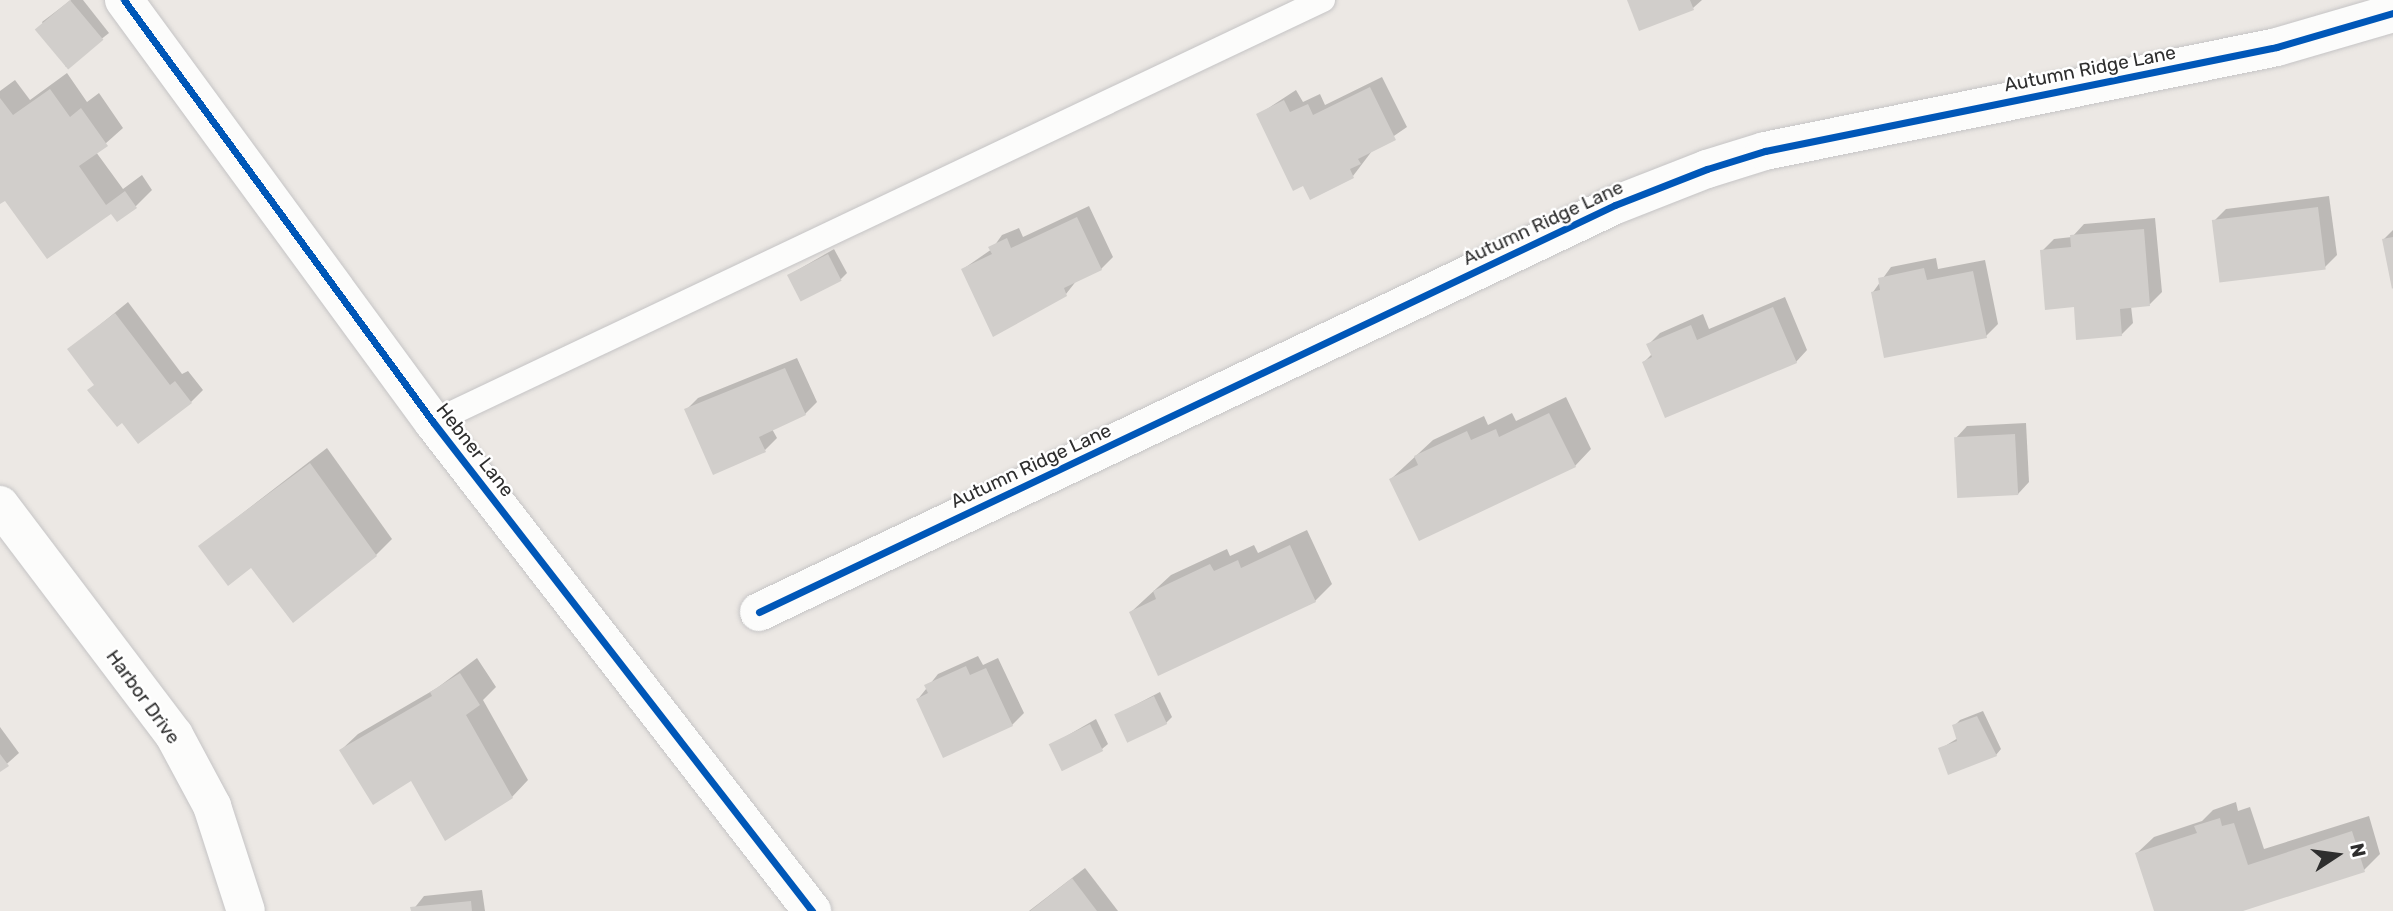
<!DOCTYPE html>
<style>
body{margin:0}
#map{position:relative;width:2393px;height:911px;overflow:hidden;background:#ece8e4;font-family:Rubik,sans-serif}
div>[style]{position:absolute}
.shadow>*{inset:0;background:#0003}
.building>*{inset:0;background:#d1cecb;transform-origin:0 0}
.roads{filter:drop-shadow(0 0 2px #c5c4c5) drop-shadow(0 0 2px #c5c4c5)}
.lane>*{height:24px;margin:-12px;padding:0 12px;transform-origin:12px;border-radius:12px;background:#fcfcfb}
.street>*{height:38px;margin:-19px;padding:0 19px;transform-origin:19px;border-radius:19px;background:#fcfcfb}
.cycleway>*{height:7px;margin:-3.5px;padding:0 3.5px;transform-origin:3.5px;border-radius:3.5px;background:#0057b8}
span{translate:-50% -50%;white-space:nowrap;text-align:center;line-height:1.15;-webkit-text-stroke:5px #fff;paint-order:stroke}
.street-label{font-size:19px;color:#2e2e2e}
.north{position:absolute;left:2302px;top:820px;width:70px;height:70px;-webkit-text-stroke:5px #fff;paint-order:stroke;rotate:77deg;font-size:19px;font-weight:700;line-height:28px;text-align:center;color:#2e2e2e}
.north::after{content:'';display:block;margin:auto;width:24px;height:32px;background:#2e2e2e;clip-path:polygon(50% 0,100% 100%,50% 72%,0 100%)}
</style>
<div id="map">
<div class="shadow">
<i style="clip-path:polygon(71px 0,83px 0,109px 33px,66px 67px,42px 22px)"></i>
<i style="clip-path:polygon(1629px 0,1702px 0,1693px 8px,1640px 29px)"></i>
<i style="clip-path:polygon(67px 73px,87px 102px,99px 93px,123px 128px,96px 152px,123px 189px,142px 175px,152px 190px,136px 206px,111px 211px,6px 198px,0 202px,0 91px,15px 80px,30px 100px)"></i>
<i style="clip-path:polygon(1382px 77px,1407px 127px,1372px 151px,1353px 176px,1258px 115px,1296px 90px,1303px 102px,1320px 94px,1325px 105px)"></i>
<i style="clip-path:polygon(2329px 196px,2337px 255px,2325px 267px,2214px 221px,2226px 209px)"></i>
<i style="clip-path:polygon(1089px 206px,1113px 257px,1101px 269px,1077px 280px,1066px 294px,994px 334px,963px 269px,992px 249px,1002px 235px,1019px 228px,1023px 237px)"></i>
<i style="clip-path:polygon(2155px 218px,2162px 292px,2150px 304px,2131px 306px,2133px 323px,2121px 335px,2076px 305px,2042px 251px,2054px 239px,2072px 237px,2084px 224px)"></i>
<i style="clip-path:polygon(2393px 230px,2393px 286px,2384px 239px)"></i>
<i style="clip-path:polygon(834px 249px,847px 273px,841px 279px,789px 275px)"></i>
<i style="clip-path:polygon(1936px 258px,1938px 269px,1985px 260px,1998px 324px,1986px 336px,1873px 292px,1891px 267px)"></i>
<i style="clip-path:polygon(1785px 297px,1807px 350px,1796px 362px,1644px 362px,1652px 354px,1648px 345px,1660px 333px,1703px 314px,1709px 329px)"></i>
<i style="clip-path:polygon(128px 302px,182px 374px,188px 371px,203px 390px,191px 402px,96px 384px,69px 350px)"></i>
<i style="clip-path:polygon(797px 358px,817px 402px,805px 414px,772px 429px,777px 438px,765px 450px,686px 410px,698px 398px)"></i>
<i style="clip-path:polygon(1566px 397px,1591px 449px,1575px 466px,1391px 479px,1433px 440px,1484px 416px,1488px 425px,1512px 413px,1516px 421px)"></i>
<i style="clip-path:polygon(2026px 423px,2029px 482px,2018px 494px,1956px 438px,1967px 426px)"></i>
<i style="clip-path:polygon(327px 448px,392px 539px,376px 555px,252px 565px,200px 546px)"></i>
<i style="clip-path:polygon(1307px 530px,1332px 584px,1315px 601px,1131px 612px,1171px 575px,1227px 549px,1230px 556px,1254px 545px,1258px 553px)"></i>
<i style="clip-path:polygon(978px 656px,983px 665px,998px 658px,1024px 713px,1012px 725px,918px 699px,938px 674px)"></i>
<i style="clip-path:polygon(477px 658px,496px 687px,483px 700px,528px 780px,512px 797px,411px 778px,341px 750px,358px 734px,437px 688px)"></i>
<i style="clip-path:polygon(1160px 692px,1172px 717px,1166px 723px,1116px 715px)"></i>
<i style="clip-path:polygon(1983px 711px,2001px 749px,1996px 755px,1940px 749px,1958px 738px,1954px 726px,1960px 720px)"></i>
<i style="clip-path:polygon(1096px 719px,1108px 744px,1102px 749px,1051px 745px)"></i>
<i style="clip-path:polygon(0 727px,19px 753px,0 770px)"></i>
<i style="clip-path:polygon(2236px 802px,2238px 811px,2250px 807px,2264px 849px,2369px 816px,2380px 854px,2364px 870px,2237px 911px,2156px 911px,2137px 853px,2154px 837px,2202px 821px,2213px 810px)"></i>
<i style="clip-path:polygon(1085px 868px,1118px 911px,1029px 911px)"></i>
<i style="clip-path:polygon(482px 890px,485px 911px,412px 911px,424px 896px)"></i>
</div>
<div class="building">
<i style="left:70px;top:0;width:52px;height:46px;rotate:50deg"></i>
<i style="clip-path:polygon(1627px 0,1690px 0,1694px 10px,1639px 31px)"></i>
<i style="clip-path:polygon(1370px 87px,1396px 140px,1358px 159px,1361px 164px,1350px 169px,1354px 178px,1310px 200px,1303px 186px,1293px 191px,1256px 114px,1284px 100px,1290px 112px,1308px 104px,1313px 115px)"></i>
<i style="clip-path:polygon(50px 89px,70px 117px,81px 108px,108px 146px,79px 166px,106px 205px,125px 191px,137px 208px,117px 222px,111px 214px,47px 259px,5px 201px,0 204px,0 98px,13px 115px)"></i>
<i style="left:2318px;top:207px;width:63px;height:107px;rotate:83deg"></i>
<i style="clip-path:polygon(1077px 217px,1102px 270px,1064px 288px,1067px 296px,993px 337px,961px 269px,992px 254px,988px 247px,1007px 238px,1011px 248px)"></i>
<i style="clip-path:polygon(2144px 229px,2150px 306px,2120px 309px,2122px 336px,2076px 340px,2074px 307px,2045px 310px,2040px 250px,2071px 247px,2070px 235px)"></i>
<i style="clip-path:polygon(2393px 237px,2393px 288px,2392px 289px,2382px 239px)"></i>
<i style="left:828px;top:254px;width:30px;height:46px;rotate:63deg"></i>
<i style="clip-path:polygon(1924px 268px,1927px 280px,1973px 271px,1987px 338px,1884px 358px,1871px 292px,1880px 290px,1878px 278px)"></i>
<i style="clip-path:polygon(1773px 307px,1797px 363px,1665px 418px,1642px 362px,1652px 357px,1646px 344px,1691px 325px,1697px 340px)"></i>
<i style="clip-path:polygon(115px 313px,170px 385px,175px 381px,192px 403px,138px 444px,122px 423px,117px 427px,87px 390px,94px 385px,67px 349px)"></i>
<i style="clip-path:polygon(785px 368px,806px 415px,759px 437px,766px 452px,713px 475px,684px 409px)"></i>
<i style="clip-path:polygon(1549px 413px,1576px 467px,1419px 541px,1389px 479px,1418px 465px,1414px 456px,1467px 431px,1471px 440px,1496px 429px,1499px 437px)"></i>
<i style="left:2015px;top:434px;width:61px;height:61px;rotate:87deg"></i>
<i style="clip-path:polygon(310px 463px,377px 556px,293px 623px,251px 568px,228px 586px,198px 546px)"></i>
<i style="clip-path:polygon(1290px 545px,1316px 602px,1158px 676px,1129px 612px,1156px 599px,1153px 591px,1210px 564px,1214px 571px,1238px 560px,1241px 568px)"></i>
<i style="clip-path:polygon(966px 666px,970px 675px,986px 668px,1013px 726px,943px 758px,916px 699px,928px 693px,924px 685px)"></i>
<i style="clip-path:polygon(460px 673px,480px 705px,466px 715px,513px 798px,445px 841px,411px 781px,373px 805px,339px 750px,432px 696px,430px 692px)"></i>
<i style="left:1154px;top:696px;width:31px;height:44px;rotate:65deg"></i>
<i style="clip-path:polygon(1977px 716px,1997px 756px,1948px 775px,1938px 748px,1957px 741px,1952px 725px)"></i>
<i style="left:1090px;top:724px;width:30px;height:46px;rotate:64deg"></i>
<i style="clip-path:polygon(0 754px,9px 766px,0 772px)"></i>
<i style="clip-path:polygon(2220px 818px,2222px 826px,2234px 823px,2248px 865px,2352px 831px,2365px 872px,2243px 911px,2154px 911px,2135px 853px,2197px 833px,2194px 826px)"></i>
<i style="clip-path:polygon(1072px 878px,1097px 911px,1030px 911px)"></i>
<i style="clip-path:polygon(471px 901px,472px 911px,411px 911px,410px 907px)"></i>
</div>
<div class="roads">
<div class="lane">
<i style="left:433px;top:422px;width:985px;rotate:-25.37deg"></i>
</div>
<div class="street">
<i style="left:124px;top:0;width:523px;rotate:53.79deg"></i>
<i style="left:433px;top:422px;width:619px;rotate:52.22deg"></i>
<i style="left:0;top:505px;width:288px;rotate:52.9deg"></i>
<i style="left:174px;top:735px;width:81px;rotate:61.8deg"></i>
<i style="left:212px;top:806px;width:110px;rotate:72.1deg"></i>
<i style="left:759px;top:612px;width:948px;rotate:-25.43deg"></i>
<i style="left:1615px;top:205px;width:99px;rotate:-21.4deg"></i>
<i style="left:1707px;top:169px;width:61px;rotate:-17.2deg"></i>
<i style="left:1765px;top:151px;width:522px;rotate:-11.48deg"></i>
<i style="left:2277px;top:47px;width:121px;rotate:-16.3deg"></i>
</div>
</div>
<div class="cycleway">
<i style="left:124px;top:0;width:523px;rotate:53.79deg"></i>
<i style="left:433px;top:422px;width:619px;rotate:52.22deg"></i>
<i style="left:759px;top:612px;width:948px;rotate:-25.43deg"></i>
<i style="left:1615px;top:205px;width:99px;rotate:-21.4deg"></i>
<i style="left:1707px;top:169px;width:61px;rotate:-17.2deg"></i>
<i style="left:1765px;top:151px;width:522px;rotate:-11.48deg"></i>
<i style="left:2277px;top:47px;width:121px;rotate:-16.3deg"></i>
</div>
<div class="street-label">
<span style="left:2090px;top:69px;rotate:-11deg">Autumn Ridge Lane</span>
<span style="left:1543px;top:223px;rotate:-25deg">Autumn Ridge Lane</span>
<span style="left:475px;top:450px;rotate:52deg">Hebner Lane</span>
<span style="left:1031px;top:466px;rotate:-25deg">Autumn Ridge Lane</span>
<span style="left:143px;top:697px;rotate:54deg">Harbor Drive</span>
</div>
<div class="north">N</div>
</div>
